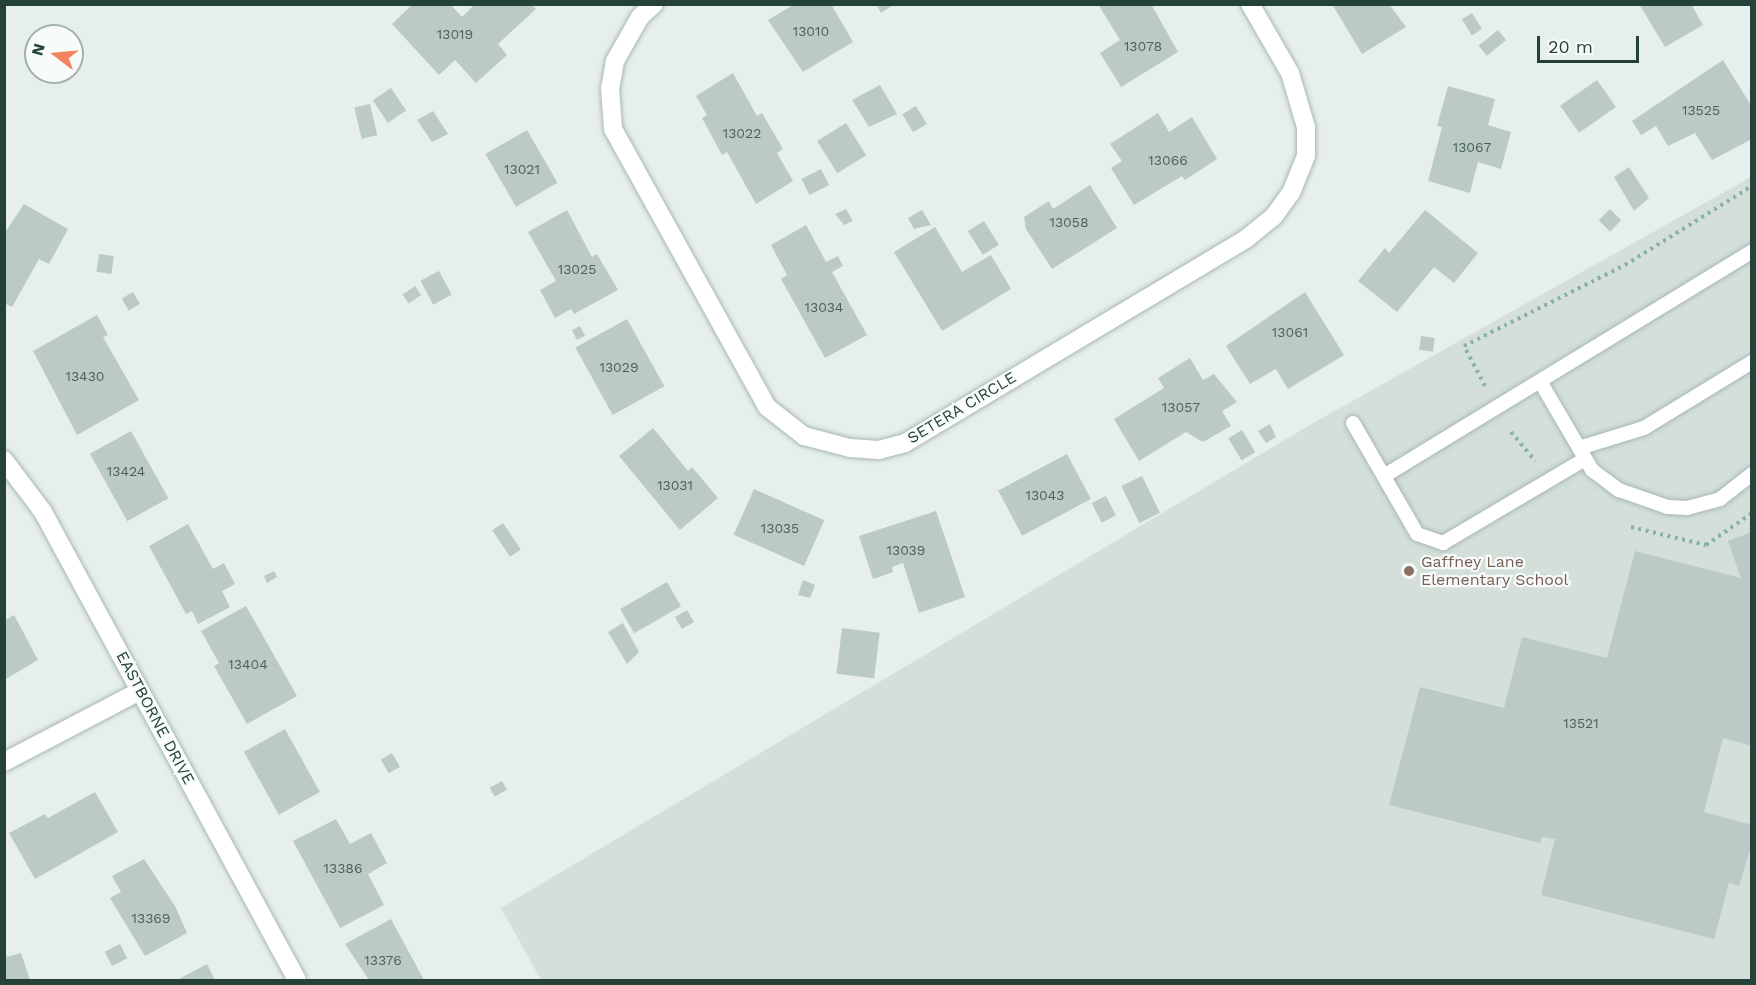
<!DOCTYPE html>
<style>
body{margin:0}
#map{position:relative;width:1756px;height:985px;overflow:hidden;background:#e6efeb;font-family:"Work Sans",sans-serif}
div>[style]{position:absolute}
.built>*{inset:0;background:#d4dfda}
.building>*{inset:0;background:#bbcac4;transform-origin:0 0}
.path>*{height:4px;margin-top:-2px;transform-origin:0;background:repeating-linear-gradient(90deg,#86b3a5 0 3px,transparent 0 7.5px)}
.roads{filter:drop-shadow(0 0 2px #a8b8b2) drop-shadow(0 0 2px #a8b8b2)}
.lane>*{height:14px;margin:-7px;padding:0 7px;transform-origin:7px;border-radius:7px;background:#fff}
.street>*{height:18px;margin:-9px;padding:0 9px;transform-origin:9px;border-radius:9px;background:#fff}
.dots>*{width:16px;height:16px;translate:-50% -50%;box-sizing:border-box;border:3px solid #f7fbf9;border-radius:50%}
span{translate:-50% -50%;white-space:nowrap;text-align:center;line-height:1.15;-webkit-text-stroke:4.5px #f7fbf9;paint-order:stroke}
.number-label{font-size:14px;color:#4a645c}
.number-label span{-webkit-text-stroke-width:0}
.street-label{font-size:16px;color:#24423a}
.education-label{font-size:16px;color:#785e54}
.left{translate:0 -50%;text-align:left}
.frame{position:absolute;inset:0;border:6px solid #24423a;pointer-events:none}
.north{position:absolute;left:24px;top:24px;width:60px;height:60px;box-sizing:border-box;background:#f7fbf9;border:2px solid #a3b1ad;border-radius:50%;rotate:286deg;font-size:16px;font-weight:700;line-height:24px;text-align:center;color:#24423a}
.north::after{content:'';display:block;margin:auto;width:21px;height:27px;background:#f4845f;clip-path:polygon(50% 0,100% 100%,50% 72%,0 100%)}
.scale{position:absolute;left:1537px;top:36px;width:102px;height:27px;box-sizing:border-box;border:3px solid #24423a;border-top:0;padding-left:8px;font-size:18px;line-height:21px;white-space:nowrap;color:#24423a;-webkit-text-stroke:4px #f7fbf9;paint-order:stroke}
</style>
<div id="map">
<div class="built">
<i style="clip-path:polygon(1751px 177px,1751px 980px,541px 980px,501px 908px,1308px 426px)"></i>
</div>
<div class="building">
<i style="clip-path:polygon(413px 4px,450px 4px,462px 17px,475px 4px,531px 4px,536px 9px,498px 44px,507px 55px,476px 83px,455px 60px,439px 75px,392px 24px)"></i>
<i style="clip-path:polygon(795px 4px,831px 4px,853px 42px,803px 72px,768px 20px)"></i>
<i style="clip-path:polygon(876px 4px,895px 4px,881px 13px)"></i>
<i style="clip-path:polygon(1098px 4px,1151px 4px,1178px 52px,1121px 87px,1100px 53px,1120px 40px)"></i>
<i style="clip-path:polygon(1332px 4px,1389px 4px,1406px 27px,1362px 54px)"></i>
<i style="clip-path:polygon(1639px 4px,1691px 4px,1703px 25px,1665px 47px)"></i>
<i style="left:1472px;top:13px;width:19px;height:12px;rotate:58deg"></i>
<i style="left:1498px;top:30px;width:13px;height:25px;rotate:51deg"></i>
<i style="clip-path:polygon(1723px 60px,1752px 107px,1752px 139px,1712px 160px,1695px 133px,1668px 146px,1656px 126px,1641px 135px,1632px 121px)"></i>
<i style="clip-path:polygon(733px 73px,757px 116px,762px 113px,783px 149px,777px 153px,793px 181px,756px 204px,727px 152px,722px 155px,702px 118px,707px 115px,696px 96px)"></i>
<i style="left:1597px;top:80px;width:33px;height:45px;rotate:55deg"></i>
<i style="clip-path:polygon(880px 85px,897px 114px,869px 127px,852px 100px)"></i>
<i style="clip-path:polygon(1448px 86px,1495px 99px,1488px 125px,1511px 132px,1501px 169px,1478px 162px,1470px 193px,1428px 181px,1442px 127px,1437px 126px)"></i>
<i style="left:391px;top:88px;width:27px;height:22px;rotate:56deg"></i>
<i style="left:370px;top:104px;width:32px;height:16px;rotate:77deg"></i>
<i style="left:916px;top:106px;width:21px;height:16px;rotate:59deg"></i>
<i style="clip-path:polygon(433px 111px,448px 134px,432px 142px,417px 120px)"></i>
<i style="clip-path:polygon(1158px 113px,1169px 132px,1192px 117px,1217px 159px,1185px 180px,1182px 176px,1134px 205px,1111px 168px,1122px 161px,1110px 144px)"></i>
<i style="left:846px;top:123px;width:38px;height:34px;rotate:58deg"></i>
<i style="left:527px;top:130px;width:61px;height:48px;rotate:60deg"></i>
<i style="clip-path:polygon(1629px 167px,1649px 198px,1634px 211px,1614px 177px)"></i>
<i style="left:821px;top:169px;width:18px;height:22px;rotate:63deg"></i>
<i style="clip-path:polygon(1090px 185px,1117px 228px,1052px 269px,1026px 229px,1024px 217px,1049px 201px,1053px 209px)"></i>
<i style="clip-path:polygon(24px 204px,68px 229px,49px 264px,39px 259px,12px 307px,4px 303px,4px 234px)"></i>
<i style="clip-path:polygon(846px 209px,853px 221px,844px 225px,835px 214px)"></i>
<i style="left:1610px;top:209px;width:16px;height:16px;rotate:45deg"></i>
<i style="clip-path:polygon(567px 210px,592px 257px,597px 254px,618px 290px,574px 314px,571px 309px,555px 318px,540px 290px,556px 281px,528px 232px)"></i>
<i style="clip-path:polygon(922px 210px,931px 225px,914px 229px,908px 218px)"></i>
<i style="clip-path:polygon(1425px 210px,1478px 253px,1454px 283px,1434px 267px,1397px 312px,1358px 281px,1385px 248px,1389px 253px)"></i>
<i style="left:984px;top:221px;width:28px;height:19px;rotate:58deg"></i>
<i style="clip-path:polygon(806px 225px,826px 262px,838px 256px,843px 266px,832px 272px,867px 335px,825px 358px,781px 279px,787px 275px,771px 245px)"></i>
<i style="clip-path:polygon(935px 227px,962px 272px,991px 255px,1011px 289px,942px 331px,894px 252px)"></i>
<i style="left:99px;top:254px;width:15px;height:18px;rotate:8deg"></i>
<i style="left:439px;top:271px;width:27px;height:21px;rotate:62deg"></i>
<i style="left:415px;top:286px;width:11px;height:15px;rotate:56deg"></i>
<i style="left:133px;top:292px;width:14px;height:13px;rotate:60deg"></i>
<i style="clip-path:polygon(1305px 292px,1344px 355px,1288px 389px,1276px 369px,1250px 384px,1226px 346px)"></i>
<i style="clip-path:polygon(97px 315px,108px 335px,103px 337px,139px 400px,77px 435px,33px 351px)"></i>
<i style="left:627px;top:319px;width:77px;height:59px;rotate:61deg"></i>
<i style="left:580px;top:326px;width:11px;height:9px;rotate:63deg"></i>
<i style="left:1421px;top:336px;width:14px;height:14px;rotate:8deg"></i>
<i style="clip-path:polygon(1190px 358px,1203px 380px,1214px 374px,1237px 402px,1222px 411px,1231px 426px,1203px 442px,1186px 432px,1139px 461px,1114px 419px,1164px 388px,1158px 378px)"></i>
<i style="clip-path:polygon(1270px 424px,1276px 437px,1266px 443px,1258px 431px)"></i>
<i style="clip-path:polygon(653px 428px,688px 471px,692px 467px,718px 498px,680px 530px,619px 456px)"></i>
<i style="left:1242px;top:430px;width:26px;height:16px;rotate:59deg"></i>
<i style="left:131px;top:431px;width:77px;height:47px;rotate:61deg"></i>
<i style="left:1067px;top:454px;width:51px;height:78px;rotate:62deg"></i>
<i style="left:1142px;top:476px;width:41px;height:23px;rotate:64deg"></i>
<i style="left:754px;top:489px;width:77px;height:50px;rotate:24deg"></i>
<i style="left:1106px;top:496px;width:22px;height:16px;rotate:63deg"></i>
<i style="clip-path:polygon(936px 511px,965px 597px,919px 613px,903px 563px,892px 567px,893px 572px,873px 579px,859px 536px)"></i>
<i style="left:503px;top:523px;width:32px;height:13px;rotate:56deg"></i>
<i style="clip-path:polygon(188px 524px,213px 569px,224px 563px,235px 584px,222px 591px,230px 607px,198px 624px,192px 611px,186px 614px,149px 546px)"></i>
<i style="clip-path:polygon(1752px 532px,1752px 746px,1723px 738px,1704px 812px,1752px 825px,1752px 844px,1739px 886px,1729px 883px,1714px 939px,1541px 895px,1555px 839px,1542px 837px,1540px 843px,1389px 805px,1420px 687px,1504px 708px,1522px 637px,1607px 658px,1635px 551px,1741px 578px,1728px 541px)"></i>
<i style="clip-path:polygon(274px 571px,277px 577px,267px 583px,264px 576px)"></i>
<i style="clip-path:polygon(803px 580px,815px 585px,810px 598px,798px 595px)"></i>
<i style="left:667px;top:582px;width:28px;height:54px;rotate:60deg"></i>
<i style="clip-path:polygon(246px 606px,297px 696px,247px 724px,214px 666px,219px 663px,201px 631px)"></i>
<i style="left:687px;top:610px;width:14px;height:14px;rotate:60deg"></i>
<i style="clip-path:polygon(14px 615px,38px 660px,4px 680px,4px 621px)"></i>
<i style="clip-path:polygon(623px 623px,639px 652px,627px 664px,608px 632px)"></i>
<i style="left:842px;top:628px;width:38px;height:46px;rotate:7deg"></i>
<i style="left:285px;top:729px;width:72px;height:47px;rotate:61deg"></i>
<i style="left:392px;top:753px;width:16px;height:13px;rotate:60deg"></i>
<i style="left:502px;top:781px;width:10px;height:14px;rotate:61deg"></i>
<i style="clip-path:polygon(95px 792px,118px 832px,35px 879px,9px 833px,45px 814px,48px 818px)"></i>
<i style="clip-path:polygon(336px 819px,350px 844px,371px 833px,387px 863px,368px 874px,384px 905px,340px 928px,293px 841px)"></i>
<i style="clip-path:polygon(144px 859px,175px 906px,187px 933px,145px 956px,110px 898px,121px 892px,112px 876px)"></i>
<i style="clip-path:polygon(391px 919px,424px 980px,369px 980px,345px 944px)"></i>
<i style="left:120px;top:944px;width:16px;height:17px;rotate:63deg"></i>
<i style="clip-path:polygon(4px 949px,7px 957px,21px 953px,30px 980px,4px 980px)"></i>
<i style="clip-path:polygon(207px 964px,215px 980px,177px 980px)"></i>
</div>
<div class="path">
<i style="left:1485px;top:386px;width:45px;rotate:-117.7deg"></i>
<i style="left:1464px;top:346px;width:180px;rotate:-26.7deg"></i>
<i style="left:1625px;top:265px;width:150px;rotate:-31.9deg"></i>
<i style="left:1511px;top:432px;width:38px;rotate:50deg"></i>
<i style="left:1631px;top:527px;width:77px;rotate:13.5deg"></i>
<i style="left:1706px;top:545px;width:56px;rotate:-34.8deg"></i>
</div>
<div class="roads">
<div class="lane">
<i style="left:1541px;top:383px;width:101px;rotate:59.6deg"></i>
<i style="left:1592px;top:470px;width:34px;rotate:37deg"></i>
<i style="left:1619px;top:490px;width:52px;rotate:19.1deg"></i>
<i style="left:1668px;top:507px;width:19px;rotate:3deg"></i>
<i style="left:1687px;top:508px;width:34px;rotate:-15deg"></i>
<i style="left:1720px;top:499px;width:41px;rotate:-38deg"></i>
<i style="left:1353px;top:423px;width:128px;rotate:60deg"></i>
<i style="left:1417px;top:534px;width:28px;rotate:19deg"></i>
<i style="left:1443px;top:543px;width:165px;rotate:-30.6deg"></i>
<i style="left:1579px;top:448px;width:68px;rotate:-17.1deg"></i>
<i style="left:1644px;top:428px;width:127px;rotate:-31.4deg"></i>
<i style="left:1384px;top:476px;width:431px;rotate:-31.4deg"></i>
</div>
<div class="street">
<i style="left:654px;top:4px;width:19px;rotate:137deg"></i>
<i style="left:640px;top:17px;width:51px;rotate:119.6deg"></i>
<i style="left:615px;top:61px;width:27px;rotate:100deg"></i>
<i style="left:610px;top:88px;width:41px;rotate:85.8deg"></i>
<i style="left:613px;top:129px;width:318px;rotate:61deg"></i>
<i style="left:767px;top:407px;width:47px;rotate:38.1deg"></i>
<i style="left:804px;top:436px;width:48px;rotate:14.6deg"></i>
<i style="left:850px;top:448px;width:29px;rotate:4deg"></i>
<i style="left:879px;top:450px;width:27px;rotate:-15deg"></i>
<i style="left:905px;top:443px;width:399px;rotate:-30.9deg"></i>
<i style="left:1247px;top:238px;width:35px;rotate:-39deg"></i>
<i style="left:1274px;top:216px;width:29px;rotate:-54deg"></i>
<i style="left:1291px;top:193px;width:40px;rotate:-68deg"></i>
<i style="left:1306px;top:156px;width:29px;rotate:-90deg"></i>
<i style="left:1306px;top:127px;width:56px;rotate:-106.5deg"></i>
<i style="left:1290px;top:73px;width:80px;rotate:-120.1deg"></i>
<i style="left:4px;top:460px;width:65px;rotate:53.1deg"></i>
<i style="left:43px;top:512px;width:532px;rotate:61.51deg"></i>
<i style="left:4px;top:762px;width:153px;rotate:-27.6deg"></i>
</div>
</div>
<div class="dots">
<i style="left:1409px;top:571px;background:#8d6e63"></i>
</div>
<div class="number-label">
<span style="left:811px;top:31px">13010</span>
<span style="left:455px;top:34px">13019</span>
<span style="left:1143px;top:46px">13078</span>
<span style="left:1701px;top:110px">13525</span>
<span style="left:742px;top:133px">13022</span>
<span style="left:1472px;top:147px">13067</span>
<span style="left:1168px;top:160px">13066</span>
<span style="left:522px;top:169px">13021</span>
<span style="left:1069px;top:222px">13058</span>
<span style="left:577px;top:269px">13025</span>
<span style="left:824px;top:307px">13034</span>
<span style="left:1290px;top:332px">13061</span>
<span style="left:619px;top:367px">13029</span>
<span style="left:85px;top:376px">13430</span>
<span style="left:1181px;top:407px">13057</span>
<span style="left:126px;top:471px">13424</span>
<span style="left:675px;top:485px">13031</span>
<span style="left:1045px;top:495px">13043</span>
<span style="left:780px;top:528px">13035</span>
<span style="left:906px;top:550px">13039</span>
<span style="left:248px;top:664px">13404</span>
<span style="left:1581px;top:723px">13521</span>
<span style="left:343px;top:868px">13386</span>
<span style="left:151px;top:918px">13369</span>
<span style="left:383px;top:960px">13376</span>
</div>
<div class="street-label">
<span style="left:962px;top:408px;rotate:-31deg">SETERA CIRCLE</span>
<span style="left:155px;top:718px;rotate:62deg">EASTBORNE DRIVE</span>
</div>
<div class="education-label">
<span class="left" style="left:1421px;top:571px">Gaffney Lane<br>Elementary School</span>
</div>
<div class="frame"></div>
<div class="north">N</div>
<div class="scale">20 m</div>
</div>
